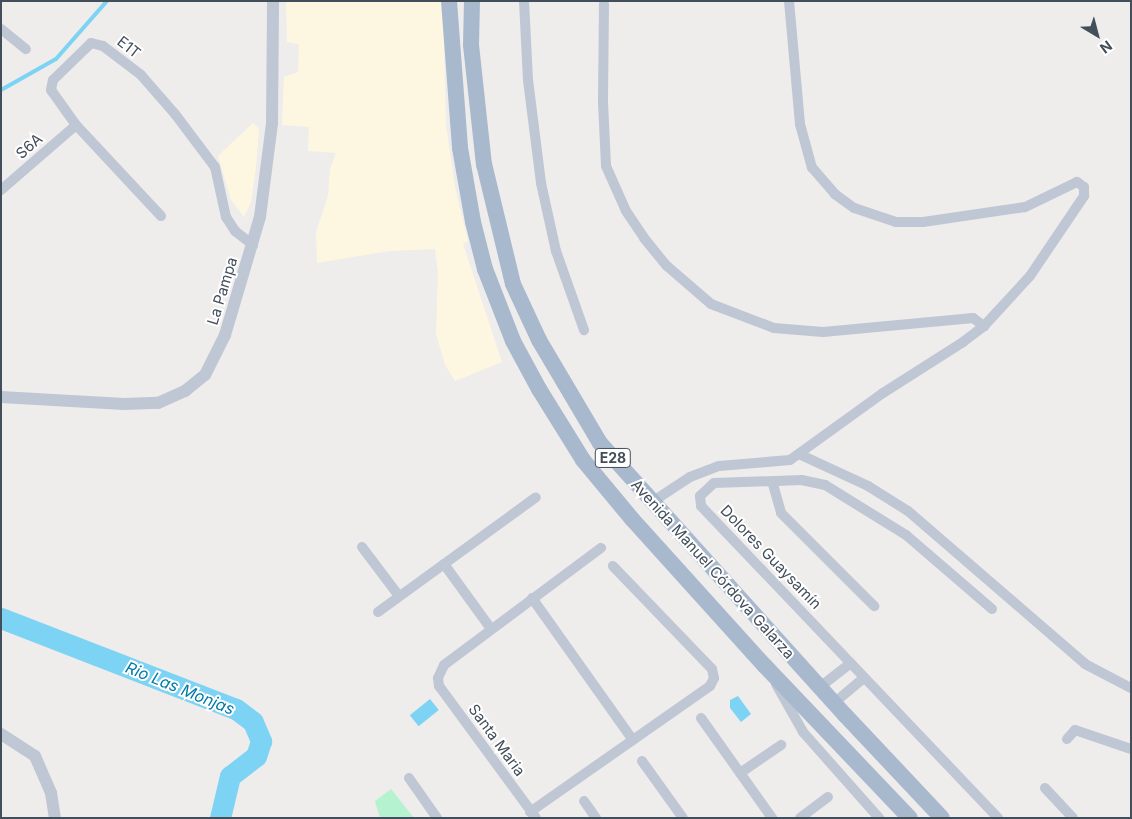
<!DOCTYPE html>
<meta charset="utf-8">
<style>
body{margin:0}
#map{position:relative;width:1132px;height:819px;overflow:hidden;background:#efecec;font-family:Inter,sans-serif}
div>[style]{position:absolute}
.commercial>*{inset:0;background:#fdf7e2}
.green>*{inset:0;background:#b4f2d0}
.water>*{inset:0;background:#7dd3f4;transform-origin:0 0}
.stream>*{height:4px;margin:-2px;padding:0 2px;transform-origin:2px;border-radius:2px;background:#7dd3f4}
.river>*{height:21px;margin:-10.5px;padding:0 10.5px;transform-origin:10.5px;border-radius:10.5px;background:#7dd3f4}
.minor>*{height:10px;margin:-5px;padding:0 5px;transform-origin:5px;border-radius:5px;background:#bec7d3}
.tertiary>*{height:12px;margin:-6px;padding:0 6px;transform-origin:6px;border-radius:6px;background:#bec7d3}
.primary>*{height:16px;margin:-8px;padding:0 8px;transform-origin:8px;border-radius:8px;background:#a8b9ce}
span{translate:-50% -50%;white-space:nowrap;text-align:center;line-height:1.15;-webkit-text-stroke:4px #fff;paint-order:stroke}
.shield-label span{padding:1px 4px;background:#fff;border:1px solid;border-radius:4px;-webkit-text-stroke-width:0}
.shield-label{font-size:14px;color:#434e5b;font-weight:700}
.street-label{font-size:15px;color:#434e5b}
.water-label{font-size:16px;color:#017aa9;font-style:italic}
.frame{position:absolute;inset:0;border:2px solid #434e5b;pointer-events:none}
.north{position:absolute;left:1072px;top:10px;width:50px;height:50px;-webkit-text-stroke:4px #fff;paint-order:stroke;rotate:143deg;font-size:14px;font-weight:700;line-height:20px;text-align:center;color:#434e5b}
.north::after{content:'';display:block;margin:auto;width:18px;height:22px;background:#434e5b;clip-path:polygon(50% 0,100% 100%,50% 72%,0 100%)}
</style>
<div id="map">
<div class="commercial">
<i style="clip-path:polygon(286px 1px,443px 1px,446px 125px,455px 187px,468px 241px,463px 244px,502px 362px,455px 381px,445px 365px,436px 334px,438px 272px,435px 249px,390px 251px,317px 263px,316px 232px,328px 196px,330px 169px,336px 153px,308px 151px,309px 127px,282px 125px,284px 77px,298px 72px,299px 44px,287px 42px)"></i>
<i style="clip-path:polygon(253px 123px,259px 129px,256px 167px,251px 202px,244px 217px,231px 200px,218px 156px)"></i>
</div>
<div class="green">
<i style="clip-path:polygon(391px 789px,414px 818px,380px 818px,375px 801px)"></i>
</div>
<div class="water">
<i style="clip-path:polygon(738px 696px,751px 714px,741px 722px,730px 708px,730px 700px)"></i>
<i style="left:430px;top:699px;width:14px;height:26px;rotate:51deg"></i>
</div>
<div class="stream">
<i style="left:1px;top:90px;width:63px;rotate:-29.4deg"></i>
<i style="left:56px;top:59px;width:77px;rotate:-48.7deg"></i>
</div>
<div class="river">
<i style="left:1px;top:618px;width:252px;rotate:21.2deg"></i>
<i style="left:236px;top:709px;width:21px;rotate:37deg"></i>
<i style="left:253px;top:722px;width:21px;rotate:67deg"></i>
<i style="left:261px;top:741px;width:16px;rotate:108deg"></i>
<i style="left:256px;top:756px;width:33px;rotate:142deg"></i>
<i style="left:230px;top:776px;width:43px;rotate:103.4deg"></i>
</div>
<div class="minor">
<i style="left:524px;top:1px;width:79px;rotate:87.1deg"></i>
<i style="left:528px;top:80px;width:104px;rotate:82.8deg"></i>
<i style="left:541px;top:183px;width:70px;rotate:77.6deg"></i>
<i style="left:556px;top:251px;width:84px;rotate:70.5deg"></i>
<i style="left:604px;top:4px;width:98px;rotate:90.6deg"></i>
<i style="left:603px;top:102px;width:64px;rotate:87.3deg"></i>
<i style="left:606px;top:166px;width:49px;rotate:66deg"></i>
<i style="left:626px;top:211px;width:32px;rotate:56deg"></i>
<i style="left:644px;top:238px;width:36px;rotate:51deg"></i>
<i style="left:667px;top:266px;width:58px;rotate:40.8deg"></i>
<i style="left:711px;top:304px;width:67px;rotate:20.9deg"></i>
<i style="left:774px;top:328px;width:49px;rotate:4.7deg"></i>
<i style="left:823px;top:332px;width:151px;rotate:-5.3deg"></i>
<i style="left:973px;top:318px;width:14px;rotate:36deg"></i>
<i style="left:1px;top:29px;width:32px;rotate:39deg"></i>
<i style="left:1px;top:190px;width:99px;rotate:-40.9deg"></i>
<i style="left:161px;top:216px;width:125px;rotate:-133deg"></i>
<i style="left:76px;top:125px;width:43px;rotate:-125.5deg"></i>
<i style="left:51px;top:90px;width:10px;rotate:-79deg"></i>
<i style="left:53px;top:80px;width:53px;rotate:-44.2deg"></i>
<i style="left:91px;top:43px;width:12px;rotate:14deg"></i>
<i style="left:103px;top:46px;width:48px;rotate:37.3deg"></i>
<i style="left:141px;top:75px;width:52px;rotate:48.9deg"></i>
<i style="left:175px;top:114px;width:66px;rotate:53deg"></i>
<i style="left:215px;top:167px;width:51px;rotate:77.6deg"></i>
<i style="left:226px;top:217px;width:17px;rotate:57deg"></i>
<i style="left:235px;top:231px;width:23px;rotate:38deg"></i>
<i style="left:801px;top:455px;width:74px;rotate:24.8deg"></i>
<i style="left:868px;top:486px;width:47px;rotate:32deg"></i>
<i style="left:908px;top:511px;width:234px;rotate:40.8deg"></i>
<i style="left:1085px;top:664px;width:52px;rotate:27.6deg"></i>
<i style="left:772px;top:481px;width:33px;rotate:74deg"></i>
<i style="left:781px;top:513px;width:132px;rotate:45deg"></i>
<i style="left:652px;top:502px;width:45px;rotate:-33.3deg"></i>
<i style="left:690px;top:477px;width:31px;rotate:-21deg"></i>
<i style="left:719px;top:466px;width:71px;rotate:-4.8deg"></i>
<i style="left:790px;top:460px;width:115px;rotate:-35.8deg"></i>
<i style="left:883px;top:393px;width:95px;rotate:-32.5deg"></i>
<i style="left:963px;top:342px;width:26px;rotate:-37deg"></i>
<i style="left:984px;top:326px;width:68px;rotate:-47.4deg"></i>
<i style="left:1030px;top:276px;width:97px;rotate:-56deg"></i>
<i style="left:1084px;top:196px;width:9px;rotate:-90deg"></i>
<i style="left:1084px;top:187px;width:9px;rotate:-144deg"></i>
<i style="left:1077px;top:182px;width:58px;rotate:154.3deg"></i>
<i style="left:1025px;top:207px;width:103px;rotate:171.6deg"></i>
<i style="left:923px;top:222px;width:27px;rotate:180deg"></i>
<i style="left:896px;top:222px;width:44px;rotate:-161.6deg"></i>
<i style="left:854px;top:208px;width:24px;rotate:-144deg"></i>
<i style="left:835px;top:194px;width:35px;rotate:-131deg"></i>
<i style="left:812px;top:168px;width:46px;rotate:-105.3deg"></i>
<i style="left:800px;top:124px;width:123px;rotate:-95.1deg"></i>
<i style="left:362px;top:547px;width:61px;rotate:52.9deg"></i>
<i style="left:444px;top:564px;width:80px;rotate:54.1deg"></i>
<i style="left:532px;top:598px;width:174px;rotate:54.6deg"></i>
<i style="left:992px;top:609px;width:113px;rotate:-139.3deg"></i>
<i style="left:906px;top:535px;width:95px;rotate:-148.3deg"></i>
<i style="left:825px;top:485px;width:24px;rotate:-168deg"></i>
<i style="left:802px;top:480px;width:88px;rotate:178deg"></i>
<i style="left:714px;top:483px;width:19px;rotate:137deg"></i>
<i style="left:700px;top:496px;width:10px;rotate:84deg"></i>
<i style="left:701px;top:506px;width:431px;rotate:46.4deg"></i>
<i style="left:378px;top:612px;width:195px;rotate:-36deg"></i>
<i style="left:776px;top:684px;width:55px;rotate:60.6deg"></i>
<i style="left:803px;top:732px;width:115px;rotate:48.5deg"></i>
<i style="left:820px;top:687px;width:39px;rotate:-38deg"></i>
<i style="left:834px;top:703px;width:39px;rotate:-40deg"></i>
<i style="left:701px;top:718px;width:123px;rotate:54.6deg"></i>
<i style="left:1067px;top:739px;width:12px;rotate:-48deg"></i>
<i style="left:1075px;top:730px;width:59px;rotate:18.7deg"></i>
<i style="left:642px;top:761px;width:70px;rotate:54.3deg"></i>
<i style="left:740px;top:773px;width:50px;rotate:-34.3deg"></i>
<i style="left:409px;top:778px;width:49px;rotate:55deg"></i>
<i style="left:1045px;top:788px;width:41px;rotate:47deg"></i>
<i style="left:584px;top:801px;width:21px;rotate:55deg"></i>
<i style="left:530px;top:812px;width:220px;rotate:-35deg"></i>
<i style="left:710px;top:686px;width:9px;rotate:-63deg"></i>
<i style="left:714px;top:678px;width:9px;rotate:-103deg"></i>
<i style="left:712px;top:669px;width:143px;rotate:-133.9deg"></i>
<i style="left:536px;top:818px;width:164px;rotate:-126.3deg"></i>
<i style="left:439px;top:686px;width:8px;rotate:-97deg"></i>
<i style="left:438px;top:678px;width:14px;rotate:-65deg"></i>
<i style="left:444px;top:665px;width:196px;rotate:-36.7deg"></i>
<i style="left:800px;top:818px;width:35px;rotate:-37deg"></i>
</div>
<div class="tertiary">
<i style="left:1px;top:397px;width:123px;rotate:3.3deg"></i>
<i style="left:124px;top:404px;width:34px;rotate:-2deg"></i>
<i style="left:158px;top:403px;width:30px;rotate:-24deg"></i>
<i style="left:185px;top:391px;width:26px;rotate:-39deg"></i>
<i style="left:205px;top:375px;width:45px;rotate:-63.4deg"></i>
<i style="left:225px;top:335px;width:123px;rotate:-73.5deg"></i>
<i style="left:260px;top:217px;width:95px;rotate:-82.7deg"></i>
<i style="left:272px;top:123px;width:122px;rotate:-89.5deg"></i>
<i style="left:1px;top:734px;width:40px;rotate:32.9deg"></i>
<i style="left:35px;top:756px;width:40px;rotate:66.6deg"></i>
<i style="left:51px;top:793px;width:25px;rotate:81deg"></i>
</div>
<div class="primary">
<i style="left:449px;top:1px;width:147px;rotate:85.7deg"></i>
<i style="left:460px;top:148px;width:75px;rotate:80deg"></i>
<i style="left:473px;top:222px;width:49px;rotate:75.7deg"></i>
<i style="left:485px;top:269px;width:77px;rotate:68.7deg"></i>
<i style="left:513px;top:341px;width:55px;rotate:61.6deg"></i>
<i style="left:539px;top:389px;width:84px;rotate:58.2deg"></i>
<i style="left:583px;top:460px;width:77px;rotate:50.3deg"></i>
<i style="left:632px;top:519px;width:198px;rotate:47.9deg"></i>
<i style="left:765px;top:666px;width:210px;rotate:46.4deg"></i>
<i style="left:472px;top:1px;width:44px;rotate:91.3deg"></i>
<i style="left:471px;top:45px;width:120px;rotate:83.8deg"></i>
<i style="left:484px;top:164px;width:123px;rotate:76.4deg"></i>
<i style="left:513px;top:284px;width:62px;rotate:65.1deg"></i>
<i style="left:539px;top:340px;width:120px;rotate:59.4deg"></i>
<i style="left:600px;top:443px;width:366px;rotate:48deg"></i>
<i style="left:845px;top:715px;width:141px;rotate:46.7deg"></i>
</div>
<div class="shield-label">
<span style="left:613px;top:458px">E28</span>
</div>
<div class="street-label">
<span style="left:129px;top:47px;rotate:38deg">E1T</span>
<span style="left:29px;top:146px;rotate:-41deg">S6A</span>
<span style="left:222px;top:291px;rotate:-73deg">La Pampa</span>
<span style="left:771px;top:557px;rotate:46deg">Dolores Guaysamín</span>
<span style="left:713px;top:569px;rotate:48deg">Avenida Manuel Córdova Galarza</span>
<span style="left:497px;top:740px;rotate:54deg">Santa Maria</span>
</div>
<div class="water-label">
<span style="left:180px;top:688px;rotate:22deg">Rio Las Monjas</span>
</div>
<div class="frame"></div>
<div class="north">N</div>
</div>
